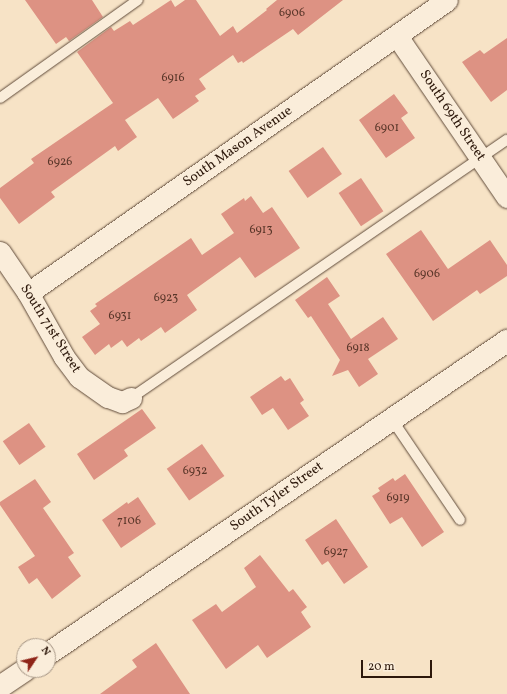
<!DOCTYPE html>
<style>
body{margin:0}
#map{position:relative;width:507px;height:694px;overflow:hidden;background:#f7e3c6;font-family:Vollkorn,serif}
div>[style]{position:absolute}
.building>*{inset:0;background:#dd9283;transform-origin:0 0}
.roads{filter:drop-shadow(0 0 1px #604b3a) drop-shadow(0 0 1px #604b3a)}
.lane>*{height:10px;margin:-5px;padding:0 5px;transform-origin:5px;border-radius:5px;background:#faedda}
.street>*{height:21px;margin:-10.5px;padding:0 10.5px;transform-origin:10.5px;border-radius:10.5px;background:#faedda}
.secondary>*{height:22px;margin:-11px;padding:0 11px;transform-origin:11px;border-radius:11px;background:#faedda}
span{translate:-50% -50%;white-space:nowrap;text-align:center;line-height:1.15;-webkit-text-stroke:3px #faedda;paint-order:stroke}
.number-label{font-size:12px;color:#593629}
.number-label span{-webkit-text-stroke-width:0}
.street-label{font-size:14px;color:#2d180b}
.north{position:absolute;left:16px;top:638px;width:40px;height:40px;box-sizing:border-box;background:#faedda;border:1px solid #a89887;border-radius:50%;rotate:55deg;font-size:11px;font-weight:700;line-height:16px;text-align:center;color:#2d180b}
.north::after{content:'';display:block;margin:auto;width:14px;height:18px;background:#8f2418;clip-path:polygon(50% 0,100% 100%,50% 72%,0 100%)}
.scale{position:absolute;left:361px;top:660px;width:71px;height:18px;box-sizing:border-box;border:2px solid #2d180b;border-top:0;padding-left:5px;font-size:12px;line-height:14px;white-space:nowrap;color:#2d180b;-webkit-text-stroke:3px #faedda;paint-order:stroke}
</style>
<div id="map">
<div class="building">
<i style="clip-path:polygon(25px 0,92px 0,103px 17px,69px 41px,66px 37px,56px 44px)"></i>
<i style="clip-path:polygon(171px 0,175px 7px,185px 0,196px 0,220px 36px,233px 26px,237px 33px,267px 10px,266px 9px,277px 0,343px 0,298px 35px,293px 29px,243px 63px,242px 61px,238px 63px,233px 55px,199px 79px,206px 89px,195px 96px,199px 101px,173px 119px,158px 98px,125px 120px,137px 137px,118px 151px,115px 146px,51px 192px,55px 197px,19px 224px,0 198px,0 188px,34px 163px,31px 159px,113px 103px,77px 52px,111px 27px,114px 31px,130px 21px,133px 25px)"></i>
<i style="clip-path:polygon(507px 38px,507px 90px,491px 102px,462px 62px,480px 50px,484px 54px)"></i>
<i style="clip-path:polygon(394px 94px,408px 113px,401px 118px,415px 138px,386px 158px,359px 120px)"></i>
<i style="left:323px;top:147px;width:33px;height:42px;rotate:55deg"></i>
<i style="left:361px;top:178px;width:40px;height:27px;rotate:56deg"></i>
<i style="clip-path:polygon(251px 196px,263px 213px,272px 207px,300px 248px,255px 278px,240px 257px,187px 295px,197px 310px,165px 333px,161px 327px,141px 341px,139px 338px,127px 347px,122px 340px,111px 348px,109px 344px,95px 355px,82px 337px,100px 324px,90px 311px,97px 306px,95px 304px,191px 238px,202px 255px,234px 233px,221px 214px,244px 198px,245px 201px)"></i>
<i style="clip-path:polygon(421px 230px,448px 269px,490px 240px,507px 265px,507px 276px,480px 294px,477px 290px,433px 321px,386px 254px)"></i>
<i style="clip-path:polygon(327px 277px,340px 296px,328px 304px,351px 339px,383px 317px,398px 339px,368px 359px,378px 374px,359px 387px,348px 370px,332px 376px,340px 360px,311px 316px,308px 318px,295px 300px)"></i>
<i style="clip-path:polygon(281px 376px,285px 381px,290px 378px,304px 400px,300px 403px,309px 416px,288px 430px,273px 408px,262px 415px,250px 397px)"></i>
<i style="clip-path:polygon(142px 409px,156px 428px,124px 450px,128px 456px,94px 480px,77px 454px)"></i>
<i style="left:29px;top:423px;width:29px;height:32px;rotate:55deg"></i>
<i style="left:202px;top:444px;width:39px;height:43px;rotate:55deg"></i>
<i style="clip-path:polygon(405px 474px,444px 532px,422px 547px,402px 517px,390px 524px,372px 496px,380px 491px,378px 488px,393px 478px,395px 481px)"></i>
<i style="clip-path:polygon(35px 479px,51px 502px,43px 508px,74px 553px,68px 557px,81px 576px,52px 599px,37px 578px,29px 584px,18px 567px,35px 556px,0 505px,0 502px)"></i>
<i style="clip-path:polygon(138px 497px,156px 524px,121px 548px,102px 520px,127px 502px,128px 504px)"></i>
<i style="clip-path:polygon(336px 519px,368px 567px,344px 584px,328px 561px,322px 565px,305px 540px)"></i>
<i style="clip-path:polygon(260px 555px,289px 592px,293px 589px,307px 607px,301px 612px,311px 627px,267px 658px,258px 645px,226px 669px,192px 620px,216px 604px,222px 612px,256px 587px,244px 568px)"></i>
<i style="clip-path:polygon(156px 643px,190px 694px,100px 694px,137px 667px,132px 660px)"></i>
</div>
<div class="roads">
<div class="lane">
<i style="left:0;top:98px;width:169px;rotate:-35.4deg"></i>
<i style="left:131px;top:398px;width:456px;rotate:-34.5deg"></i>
<i style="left:391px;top:418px;width:123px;rotate:55.9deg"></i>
</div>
<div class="street">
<i style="left:397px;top:36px;width:195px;rotate:55.7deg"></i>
<i style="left:0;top:252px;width:50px;rotate:55.7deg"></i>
<i style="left:28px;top:293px;width:73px;rotate:60.6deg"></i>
<i style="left:64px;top:357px;width:25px;rotate:53deg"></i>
<i style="left:79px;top:377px;width:35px;rotate:35deg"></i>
<i style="left:108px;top:397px;width:15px;rotate:20deg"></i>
<i style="left:122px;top:402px;width:10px;rotate:-24deg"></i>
<i style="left:28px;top:293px;width:511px;rotate:-34.96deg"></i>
</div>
<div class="secondary">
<i style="left:48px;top:654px;width:556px;rotate:-34.29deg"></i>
<i style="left:0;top:687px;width:30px;rotate:-34deg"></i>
</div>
</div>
<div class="number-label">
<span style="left:292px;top:14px">6906</span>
<span style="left:173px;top:79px">6916</span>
<span style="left:387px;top:129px">6901</span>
<span style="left:60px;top:163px">6926</span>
<span style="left:261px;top:231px">6913</span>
<span style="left:427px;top:275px">6906</span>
<span style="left:166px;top:299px">6923</span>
<span style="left:120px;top:317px">6931</span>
<span style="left:358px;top:349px">6918</span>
<span style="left:195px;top:472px">6932</span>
<span style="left:398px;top:499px">6919</span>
<span style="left:129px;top:522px">7106</span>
<span style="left:336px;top:553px">6927</span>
</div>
<div class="street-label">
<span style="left:452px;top:116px;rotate:56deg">South 69th Street</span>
<span style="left:238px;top:147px;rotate:-35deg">South Mason Avenue</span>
<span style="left:50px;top:329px;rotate:58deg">South 71st Street</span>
<span style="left:277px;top:497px;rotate:-35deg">South Tyler Street</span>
</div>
<div class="north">N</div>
<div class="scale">20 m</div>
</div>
